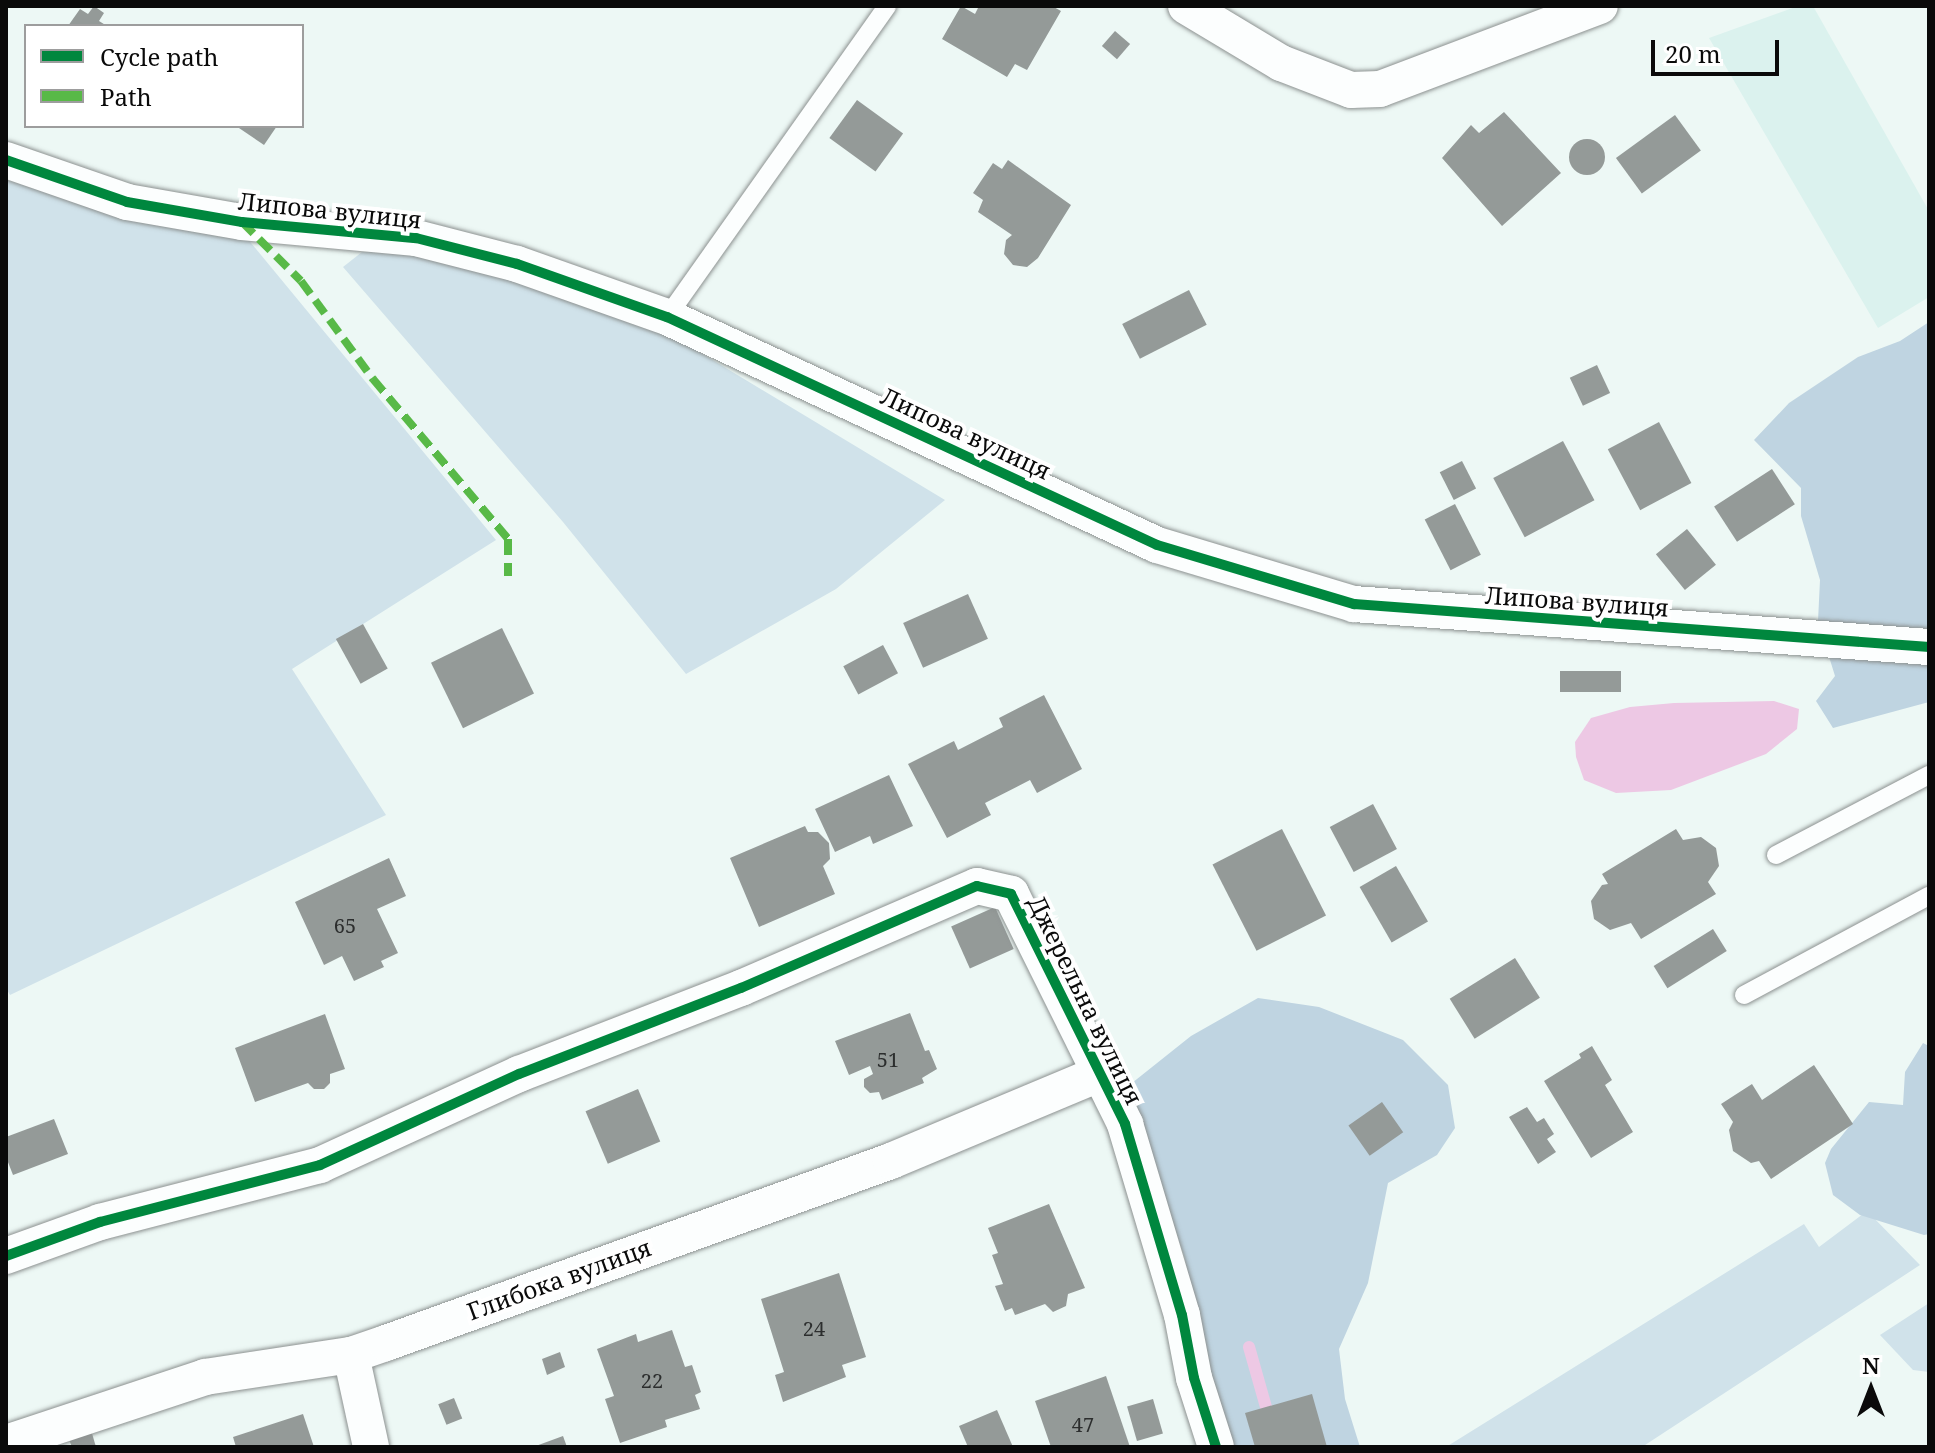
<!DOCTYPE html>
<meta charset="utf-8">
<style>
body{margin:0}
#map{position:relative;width:1935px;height:1453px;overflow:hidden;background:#edf8f5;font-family:"Noto Serif",serif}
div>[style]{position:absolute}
.farmland>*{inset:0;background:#dbf2ee}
.green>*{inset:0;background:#d0e2ea}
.forest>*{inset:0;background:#bfd4e1}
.water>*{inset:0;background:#edc8e4}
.stream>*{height:12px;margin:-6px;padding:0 6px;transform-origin:6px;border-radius:6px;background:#edc8e4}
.building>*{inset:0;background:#949a98;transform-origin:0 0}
.round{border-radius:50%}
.roads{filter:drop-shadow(0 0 2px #8c9190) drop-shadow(0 0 2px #8c9190)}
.lane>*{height:18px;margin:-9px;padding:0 9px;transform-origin:9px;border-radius:9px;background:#fcfefe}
.street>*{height:36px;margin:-18px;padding:0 18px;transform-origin:18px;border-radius:18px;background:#fcfefe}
.quiet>*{height:8px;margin-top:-4px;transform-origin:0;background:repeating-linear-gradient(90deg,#58b947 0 16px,transparent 0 24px)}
.cycleway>*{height:10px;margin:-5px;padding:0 5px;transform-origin:5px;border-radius:5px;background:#00873e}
span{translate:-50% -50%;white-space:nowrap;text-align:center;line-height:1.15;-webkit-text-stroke:8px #fff;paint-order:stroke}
.number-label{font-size:20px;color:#2c2e2e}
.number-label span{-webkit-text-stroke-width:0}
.street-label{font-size:24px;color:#0a0a0a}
.frame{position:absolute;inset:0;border:8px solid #0a0a0a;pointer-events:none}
.legend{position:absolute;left:24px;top:24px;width:280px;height:104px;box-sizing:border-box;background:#fff;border:2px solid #9d9d9d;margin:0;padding:10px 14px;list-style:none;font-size:24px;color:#0a0a0a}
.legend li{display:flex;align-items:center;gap:16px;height:40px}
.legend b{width:40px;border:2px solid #9d9d9d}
.north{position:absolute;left:1831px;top:1349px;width:80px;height:80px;-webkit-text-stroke:6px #fff;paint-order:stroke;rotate:0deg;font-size:22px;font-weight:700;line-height:32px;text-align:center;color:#0a0a0a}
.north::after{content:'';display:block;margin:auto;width:28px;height:36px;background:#0a0a0a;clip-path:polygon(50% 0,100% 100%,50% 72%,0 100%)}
.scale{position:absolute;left:1651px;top:40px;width:128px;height:36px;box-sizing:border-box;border:4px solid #0a0a0a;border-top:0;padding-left:10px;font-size:24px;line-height:28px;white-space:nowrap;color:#0a0a0a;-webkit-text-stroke:6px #fff;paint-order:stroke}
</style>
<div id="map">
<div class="farmland">
<i style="clip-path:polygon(1798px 6px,1813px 6px,1929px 211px,1929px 297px,1878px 328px,1709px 38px)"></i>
</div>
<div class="green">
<i style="clip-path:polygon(6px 180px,110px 211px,247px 238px,496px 540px,292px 669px,386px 815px,10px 995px,6px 988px)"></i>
<i style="clip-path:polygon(426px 251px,671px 335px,945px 500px,836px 589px,686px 674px,563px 522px,343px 267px,362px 252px)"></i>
<i style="clip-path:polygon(1867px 1211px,1920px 1265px,1642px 1447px,1446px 1447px,1804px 1224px,1819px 1247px)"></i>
<i style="clip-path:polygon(1929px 1303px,1929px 1372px,1913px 1370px,1880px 1335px)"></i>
</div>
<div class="forest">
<i style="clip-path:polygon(1929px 322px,1929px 702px,1833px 728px,1816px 701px,1835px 676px,1818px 621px,1820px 580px,1801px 516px,1801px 488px,1754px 440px,1789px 403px,1858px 357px,1900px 341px)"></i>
<i style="clip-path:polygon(1258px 998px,1319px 1007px,1403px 1040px,1448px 1085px,1455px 1128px,1437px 1155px,1388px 1183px,1368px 1283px,1339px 1349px,1345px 1399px,1360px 1447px,1234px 1447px,1224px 1436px,1184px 1256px,1141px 1128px,1132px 1083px,1191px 1036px)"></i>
<i style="clip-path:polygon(1923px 1043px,1929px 1046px,1929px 1234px,1924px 1235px,1860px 1215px,1833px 1195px,1825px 1163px,1831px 1149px,1869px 1102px,1903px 1105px,1905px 1072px)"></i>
</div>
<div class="water">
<i style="clip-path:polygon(1774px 701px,1799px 709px,1797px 729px,1766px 754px,1671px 790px,1616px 793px,1584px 780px,1576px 757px,1575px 742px,1591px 718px,1630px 707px,1674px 703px)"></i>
</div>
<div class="stream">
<i style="left:1249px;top:1347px;width:62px;rotate:74.2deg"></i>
</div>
<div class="building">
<i style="clip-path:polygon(94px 6px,104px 13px,99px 21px,107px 26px,68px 26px,80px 9px,88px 14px)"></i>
<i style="clip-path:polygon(961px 6px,975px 14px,979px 6px,1052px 6px,1061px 11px,1027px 70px,1015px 64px,1007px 77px,942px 39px)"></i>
<i style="left:1115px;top:31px;width:20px;height:20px;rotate:41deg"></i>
<i style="left:857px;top:100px;width:57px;height:47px;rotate:36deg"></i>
<i style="clip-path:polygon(1504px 112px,1561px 173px,1502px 226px,1442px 158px,1471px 125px,1479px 133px)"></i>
<i style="left:1675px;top:115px;width:44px;height:73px;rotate:54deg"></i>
<i style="clip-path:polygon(236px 126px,277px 126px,264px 145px)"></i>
<i class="round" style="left:1569px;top:139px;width:36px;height:36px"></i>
<i style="clip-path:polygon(1008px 160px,1071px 205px,1038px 258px,1027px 267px,1013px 265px,1004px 254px,1006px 240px,1012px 235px,978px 212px,983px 200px,973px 193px,993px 163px,1002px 169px)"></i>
<i style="left:1189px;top:290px;width:39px;height:75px;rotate:63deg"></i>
<i style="left:1597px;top:365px;width:31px;height:30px;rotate:65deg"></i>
<i style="left:1659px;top:422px;width:69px;height:58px;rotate:62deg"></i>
<i style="left:1563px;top:441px;width:67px;height:79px;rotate:62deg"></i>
<i style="left:1462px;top:461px;width:31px;height:25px;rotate:63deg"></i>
<i style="left:1772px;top:469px;width:42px;height:69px;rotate:57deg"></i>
<i style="left:1455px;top:504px;width:57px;height:34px;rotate:63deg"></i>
<i style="left:1687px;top:529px;width:46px;height:40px;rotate:51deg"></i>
<i style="left:968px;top:594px;width:49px;height:71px;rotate:66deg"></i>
<i style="left:363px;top:624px;width:51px;height:31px;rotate:61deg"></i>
<i style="left:502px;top:628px;width:73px;height:79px;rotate:64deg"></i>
<i style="left:883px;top:645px;width:32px;height:45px;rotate:62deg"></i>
<i style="left:1560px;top:671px;width:61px;height:21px"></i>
<i style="clip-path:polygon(1044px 695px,1082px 769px,1037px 793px,1030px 780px,985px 803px,991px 815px,947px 838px,908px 764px,954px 741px,958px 750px,1003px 727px,999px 718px)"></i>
<i style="clip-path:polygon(889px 775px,913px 826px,873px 844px,870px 836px,835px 852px,815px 809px)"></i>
<i style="left:1373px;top:804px;width:51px;height:49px;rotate:62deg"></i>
<i style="clip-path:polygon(805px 826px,808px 832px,818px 832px,829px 843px,830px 859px,823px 866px,835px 894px,759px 927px,730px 858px)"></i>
<i style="left:1282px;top:829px;width:97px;height:78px;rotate:63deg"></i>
<i style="clip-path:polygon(1676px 829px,1683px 840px,1701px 837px,1716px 848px,1719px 866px,1708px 882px,1716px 894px,1641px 939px,1631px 923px,1610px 930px,1594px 919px,1591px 901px,1602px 885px,1608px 884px,1602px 874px)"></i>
<i style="clip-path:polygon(389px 858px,406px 896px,377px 909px,398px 953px,381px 961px,384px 967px,354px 981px,342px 956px,324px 965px,295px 902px)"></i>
<i style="left:1396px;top:866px;width:64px;height:42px;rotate:60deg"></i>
<i style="left:995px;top:907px;width:46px;height:48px;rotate:66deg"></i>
<i style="left:1713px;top:929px;width:26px;height:70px;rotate:58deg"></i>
<i style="left:1515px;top:958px;width:47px;height:77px;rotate:58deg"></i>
<i style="clip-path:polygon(910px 1013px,925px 1051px,929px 1050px,937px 1069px,922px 1078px,924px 1083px,882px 1100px,879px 1092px,870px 1093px,864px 1087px,864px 1079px,873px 1074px,870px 1066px,849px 1075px,835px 1041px)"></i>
<i style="clip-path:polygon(325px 1014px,345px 1069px,330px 1074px,330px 1083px,324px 1089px,314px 1089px,308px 1083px,255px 1102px,235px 1048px)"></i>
<i style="clip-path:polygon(1592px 1046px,1612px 1080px,1605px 1085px,1633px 1132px,1591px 1158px,1544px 1081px,1581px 1058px,1579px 1054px)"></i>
<i style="clip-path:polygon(1814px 1065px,1853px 1124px,1771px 1179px,1759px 1161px,1751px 1163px,1733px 1151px,1729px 1130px,1733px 1122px,1721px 1104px,1752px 1084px,1762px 1100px)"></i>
<i style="left:638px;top:1089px;width:57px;height:57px;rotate:67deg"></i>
<i style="left:1382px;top:1102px;width:37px;height:41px;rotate:55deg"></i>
<i style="clip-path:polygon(1527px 1107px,1537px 1122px,1544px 1118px,1554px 1134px,1547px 1139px,1556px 1152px,1538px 1164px,1509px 1117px)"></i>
<i style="clip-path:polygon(54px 1119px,68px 1154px,13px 1175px,6px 1157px,6px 1137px)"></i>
<i style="clip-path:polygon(1049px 1204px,1085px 1288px,1068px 1294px,1066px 1306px,1053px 1312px,1045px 1304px,1015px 1315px,1012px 1308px,1005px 1311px,995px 1286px,1003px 1284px,992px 1255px,998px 1253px,988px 1228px)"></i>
<i style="clip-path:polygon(839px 1273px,866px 1357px,842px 1365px,846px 1377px,783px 1402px,775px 1375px,784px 1372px,761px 1299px)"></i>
<i style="clip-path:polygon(672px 1330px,685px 1367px,692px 1365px,701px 1392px,695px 1395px,700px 1409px,665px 1420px,667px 1427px,620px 1443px,605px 1399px,614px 1396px,597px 1349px,636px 1334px,638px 1342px)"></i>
<i style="clip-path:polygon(560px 1352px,565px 1367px,547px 1375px,542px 1359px)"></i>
<i style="clip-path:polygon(1106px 1376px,1130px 1447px,1051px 1447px,1035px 1401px)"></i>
<i style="clip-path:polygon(1312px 1394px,1327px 1447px,1255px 1447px,1245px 1413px)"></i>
<i style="left:454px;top:1398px;width:22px;height:17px;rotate:68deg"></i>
<i style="left:1153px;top:1399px;width:36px;height:27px;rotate:74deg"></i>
<i style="clip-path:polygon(997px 1410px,1013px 1447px,968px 1447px,959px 1426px)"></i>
<i style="clip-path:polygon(303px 1414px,314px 1447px,236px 1447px,233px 1437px)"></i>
<i style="clip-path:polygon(91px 1430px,96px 1447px,72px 1447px,68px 1437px)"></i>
<i style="clip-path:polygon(563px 1436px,567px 1447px,533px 1447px)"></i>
</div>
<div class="roads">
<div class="lane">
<i style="left:667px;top:317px;width:381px;rotate:-54.7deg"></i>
<i style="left:1776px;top:855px;width:173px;rotate:-27.6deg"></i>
<i style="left:1744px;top:995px;width:210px;rotate:-28.2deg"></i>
</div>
<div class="street">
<i style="left:1186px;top:6px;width:111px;rotate:31deg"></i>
<i style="left:1281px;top:63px;width:75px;rotate:21.1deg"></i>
<i style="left:1351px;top:90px;width:29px;rotate:-2deg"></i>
<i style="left:1380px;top:89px;width:235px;rotate:-20.7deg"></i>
<i style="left:6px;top:160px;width:128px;rotate:19.1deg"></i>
<i style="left:127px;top:202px;width:117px;rotate:9.9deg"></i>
<i style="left:242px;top:222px;width:175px;rotate:5.3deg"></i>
<i style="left:416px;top:238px;width:104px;rotate:14.4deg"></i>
<i style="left:517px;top:264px;width:159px;rotate:19.5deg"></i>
<i style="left:667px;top:317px;width:540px;rotate:24.95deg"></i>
<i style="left:1157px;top:545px;width:206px;rotate:16.7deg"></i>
<i style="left:1354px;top:604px;width:577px;rotate:4.28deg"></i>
<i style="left:6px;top:1256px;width:100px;rotate:-19.9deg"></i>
<i style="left:100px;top:1222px;width:227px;rotate:-14.5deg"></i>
<i style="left:320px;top:1165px;width:219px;rotate:-24.6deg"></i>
<i style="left:519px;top:1074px;width:238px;rotate:-21.2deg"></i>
<i style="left:741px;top:988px;width:257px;rotate:-23.4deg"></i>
<i style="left:977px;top:886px;width:35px;rotate:13deg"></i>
<i style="left:1011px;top:894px;width:257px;rotate:63.6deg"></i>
<i style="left:1125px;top:1124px;width:199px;rotate:73.4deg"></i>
<i style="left:1182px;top:1315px;width:64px;rotate:79.2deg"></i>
<i style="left:1194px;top:1378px;width:72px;rotate:72.3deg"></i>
<i style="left:351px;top:1355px;width:94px;rotate:77.7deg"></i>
<i style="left:6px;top:1443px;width:210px;rotate:-18.3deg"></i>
<i style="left:205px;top:1377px;width:148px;rotate:-8.6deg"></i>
<i style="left:351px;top:1355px;width:37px;rotate:-19deg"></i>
<i style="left:386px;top:1343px;width:537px;rotate:-19.82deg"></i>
<i style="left:891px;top:1161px;width:225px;rotate:-22.7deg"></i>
</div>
</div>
<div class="quiet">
<i style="left:242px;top:222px;width:83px;rotate:45deg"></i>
<i style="left:301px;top:281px;width:122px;rotate:53.7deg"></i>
<i style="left:373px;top:379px;width:209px;rotate:49.8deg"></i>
<i style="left:508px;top:539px;width:37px;rotate:90deg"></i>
</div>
<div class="cycleway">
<i style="left:6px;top:160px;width:128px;rotate:19.1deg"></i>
<i style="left:127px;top:202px;width:117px;rotate:9.9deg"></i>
<i style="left:242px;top:222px;width:175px;rotate:5.3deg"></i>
<i style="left:416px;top:238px;width:104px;rotate:14.4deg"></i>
<i style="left:517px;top:264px;width:159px;rotate:19.5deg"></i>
<i style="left:667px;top:317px;width:540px;rotate:24.95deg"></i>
<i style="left:1157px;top:545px;width:206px;rotate:16.7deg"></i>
<i style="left:1354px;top:604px;width:577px;rotate:4.28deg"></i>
<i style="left:6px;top:1256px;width:100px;rotate:-19.9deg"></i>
<i style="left:100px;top:1222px;width:227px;rotate:-14.5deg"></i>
<i style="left:320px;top:1165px;width:219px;rotate:-24.6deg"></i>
<i style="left:519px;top:1074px;width:238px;rotate:-21.2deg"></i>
<i style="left:741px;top:988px;width:257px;rotate:-23.4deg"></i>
<i style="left:977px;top:886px;width:35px;rotate:13deg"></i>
<i style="left:1011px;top:894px;width:257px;rotate:63.6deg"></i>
<i style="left:1125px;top:1124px;width:199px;rotate:73.4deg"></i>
<i style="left:1182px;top:1315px;width:64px;rotate:79.2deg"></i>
<i style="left:1194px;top:1378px;width:72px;rotate:72.3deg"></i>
</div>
<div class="number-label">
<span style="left:345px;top:925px">65</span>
<span style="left:888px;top:1059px">51</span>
<span style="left:814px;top:1328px">24</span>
<span style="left:652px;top:1380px">22</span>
<span style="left:1083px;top:1424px">47</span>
</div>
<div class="street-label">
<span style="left:330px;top:210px;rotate:6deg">Липова вулиця</span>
<span style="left:966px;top:433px;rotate:25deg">Липова вулиця</span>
<span style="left:1577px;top:601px;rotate:4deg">Липова вулиця</span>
<span style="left:1086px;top:1000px;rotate:64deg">Джерельна вулиця</span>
<span style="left:559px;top:1279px;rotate:-20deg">Глибока вулиця</span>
</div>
<div class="frame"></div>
<ul class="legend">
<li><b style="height:10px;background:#00873e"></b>Cycle path</li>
<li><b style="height:10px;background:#58b947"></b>Path</li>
</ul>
<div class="north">N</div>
<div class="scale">20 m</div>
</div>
